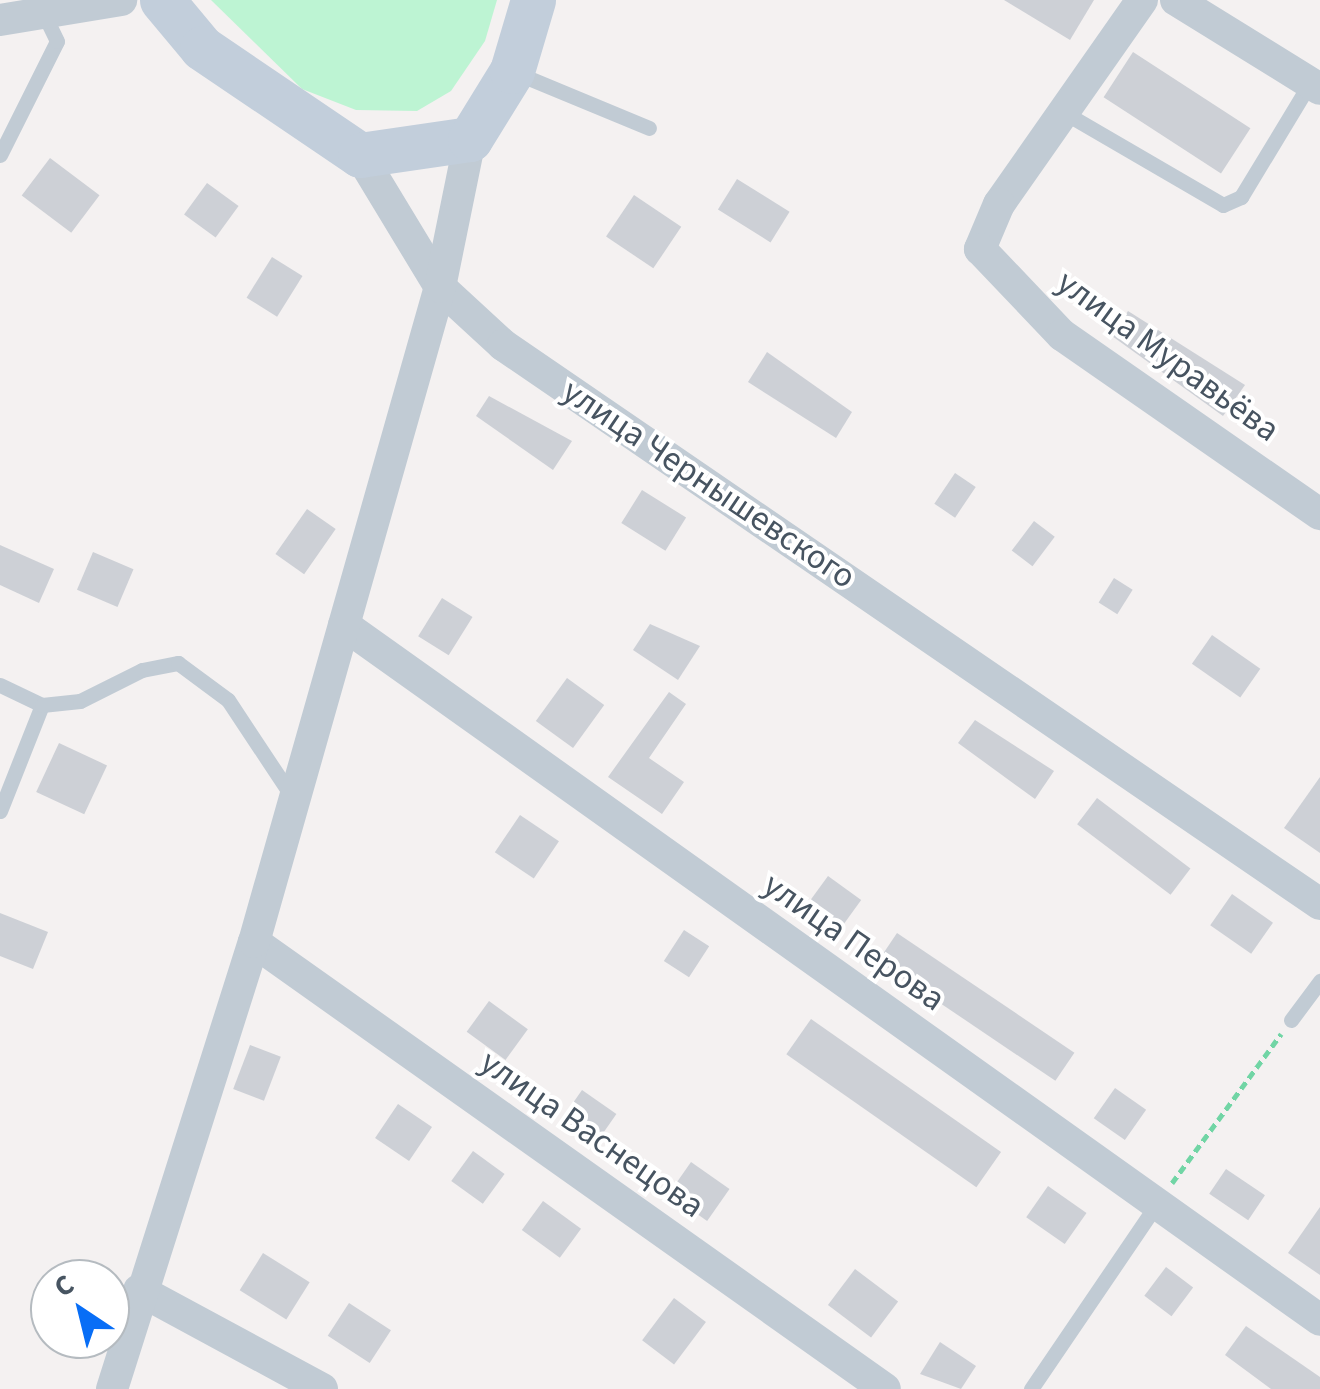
<!DOCTYPE html>
<meta charset="utf-8">
<style>
body{margin:0}
#map{position:relative;width:1320px;height:1389px;overflow:hidden;background:#f4f1f1;font-family:"Source Sans 3",sans-serif}
div>[style]{position:absolute}
.green>*{inset:0;background:#bdf4d3}
.building>*{inset:0;background:#cdd0d6;transform-origin:0 0}
.path>*{height:5px;margin-top:-2.5px;transform-origin:0;background:repeating-linear-gradient(90deg,#71d5a5 0 8px,transparent 0 13px)}
.lane>*{height:15px;margin:-7.5px;padding:0 7.5px;transform-origin:7.5px;border-radius:7.5px;background:#c1cbd4}
.street>*{height:32px;margin:-16px;padding:0 16px;transform-origin:16px;border-radius:16px;background:#c1cbd4}
.secondary>*{height:45px;margin:-22.5px;padding:0 22.5px;transform-origin:22.5px;border-radius:22.5px;background:#c2cedb}
span{translate:-50% -50%;white-space:nowrap;text-align:center;line-height:1.15;-webkit-text-stroke:8px #fff;paint-order:stroke}
.street-label{font-size:35px;color:#475461}
.north{position:absolute;left:30px;top:1259px;width:100px;height:100px;box-sizing:border-box;background:#fff;border:2px solid #b5bbc0;border-radius:50%;rotate:325deg;font-size:28px;font-weight:700;line-height:40px;text-align:center;color:#475461}
.north::after{content:'';display:block;margin:auto;width:35px;height:45px;background:#086ef6;clip-path:polygon(50% 0,100% 100%,50% 72%,0 100%)}
</style>
<div id="map">
<div class="green">
<i style="clip-path:polygon(211px 0,497px 0,485px 41px,451px 91px,417px 111px,356px 110px,302px 89px)"></i>
</div>
<div class="building">
<i style="clip-path:polygon(1004px 0,1094px 0,1070px 40px)"></i>
<i style="left:1133px;top:52px;width:140px;height:54px;rotate:33deg"></i>
<i style="left:50px;top:158px;width:62px;height:47px;rotate:37deg"></i>
<i style="left:737px;top:179px;width:62px;height:36px;rotate:32deg"></i>
<i style="left:207px;top:183px;width:39px;height:39px;rotate:36deg"></i>
<i style="left:634px;top:195px;width:57px;height:50px;rotate:34deg"></i>
<i style="left:272px;top:257px;width:36px;height:48px;rotate:32deg"></i>
<i style="clip-path:polygon(1128px 311px,1245px 385px,1223px 416px,1112px 336px)"></i>
<i style="clip-path:polygon(767px 352px,852px 412px,836px 438px,748px 382px)"></i>
<i style="clip-path:polygon(489px 396px,572px 441px,553px 470px,476px 416px)"></i>
<i style="left:955px;top:473px;width:25px;height:37px;rotate:34deg"></i>
<i style="left:642px;top:490px;width:52px;height:39px;rotate:32deg"></i>
<i style="left:307px;top:509px;width:35px;height:55px;rotate:35deg"></i>
<i style="left:1034px;top:521px;width:26px;height:37px;rotate:37deg"></i>
<i style="clip-path:polygon(0 545px,54px 569px,39px 603px,0 585px)"></i>
<i style="left:93px;top:552px;width:44px;height:41px;rotate:23deg"></i>
<i style="left:1114px;top:578px;width:22px;height:29px;rotate:32deg"></i>
<i style="left:442px;top:598px;width:36px;height:45px;rotate:32deg"></i>
<i style="clip-path:polygon(650px 624px,700px 646px,678px 680px,633px 650px)"></i>
<i style="left:1212px;top:635px;width:59px;height:35px;rotate:35deg"></i>
<i style="left:567px;top:678px;width:46px;height:53px;rotate:36deg"></i>
<i style="clip-path:polygon(669px 692px,686px 704px,649px 758px,684px 782px,662px 814px,608px 777px)"></i>
<i style="clip-path:polygon(975px 720px,1054px 771px,1035px 799px,958px 743px)"></i>
<i style="left:59px;top:743px;width:53px;height:54px;rotate:25deg"></i>
<i style="clip-path:polygon(1320px 777px,1320px 853px,1284px 828px)"></i>
<i style="left:1097px;top:798px;width:117px;height:33px;rotate:37deg"></i>
<i style="left:520px;top:815px;width:47px;height:45px;rotate:34deg"></i>
<i style="left:828px;top:876px;width:41px;height:40px;rotate:36deg"></i>
<i style="left:1232px;top:894px;width:50px;height:38px;rotate:35deg"></i>
<i style="clip-path:polygon(0 913px,48px 932px,33px 969px,0 956px)"></i>
<i style="left:684px;top:930px;width:30px;height:37px;rotate:33deg"></i>
<i style="left:897px;top:933px;width:214px;height:34px;rotate:34deg"></i>
<i style="left:489px;top:1001px;width:48px;height:38px;rotate:36deg"></i>
<i style="left:811px;top:1019px;width:232px;height:43px;rotate:35deg"></i>
<i style="left:250px;top:1045px;width:33px;height:47px;rotate:21deg"></i>
<i style="left:1115px;top:1088px;width:38px;height:37px;rotate:35deg"></i>
<i style="left:582px;top:1090px;width:42px;height:38px;rotate:35deg"></i>
<i style="left:398px;top:1104px;width:41px;height:41px;rotate:34deg"></i>
<i style="left:473px;top:1151px;width:39px;height:37px;rotate:36deg"></i>
<i style="left:691px;top:1162px;width:47px;height:39px;rotate:35deg"></i>
<i style="left:1226px;top:1169px;width:47px;height:30px;rotate:34deg"></i>
<i style="left:1048px;top:1186px;width:47px;height:38px;rotate:35deg"></i>
<i style="left:543px;top:1201px;width:47px;height:36px;rotate:36deg"></i>
<i style="clip-path:polygon(1320px 1207px,1320px 1275px,1288px 1253px)"></i>
<i style="left:263px;top:1253px;width:55px;height:44px;rotate:32deg"></i>
<i style="left:1166px;top:1267px;width:34px;height:36px;rotate:37deg"></i>
<i style="left:855px;top:1269px;width:54px;height:45px;rotate:37deg"></i>
<i style="left:674px;top:1298px;width:40px;height:53px;rotate:37deg"></i>
<i style="left:349px;top:1303px;width:50px;height:39px;rotate:33deg"></i>
<i style="clip-path:polygon(1246px 1326px,1320px 1377px,1320px 1389px,1271px 1389px,1225px 1355px)"></i>
<i style="clip-path:polygon(940px 1342px,976px 1366px,961px 1389px,920px 1374px)"></i>
</div>
<div class="path">
<i style="left:1172px;top:1183px;width:185px;rotate:-53.8deg"></i>
</div>
<div class="lane">
<i style="left:514px;top:72px;width:146px;rotate:22.5deg"></i>
<i style="left:1065px;top:113px;width:183px;rotate:30.2deg"></i>
<i style="left:1223px;top:205px;width:20px;rotate:-24deg"></i>
<i style="left:1241px;top:197px;width:133px;rotate:-58.8deg"></i>
<i style="left:0;top:155px;width:127px;rotate:-63.4deg"></i>
<i style="left:57px;top:41px;width:28px;rotate:-116deg"></i>
<i style="left:0;top:685px;width:47px;rotate:25.5deg"></i>
<i style="left:0;top:811px;width:114px;rotate:-68.4deg"></i>
<i style="left:42px;top:705px;width:38px;rotate:-6deg"></i>
<i style="left:80px;top:701px;width:69px;rotate:-26.6deg"></i>
<i style="left:142px;top:670px;width:37px;rotate:-11deg"></i>
<i style="left:178px;top:663px;width:62px;rotate:36.5deg"></i>
<i style="left:228px;top:700px;width:110px;rotate:56.5deg"></i>
<i style="left:1291px;top:1020px;width:49px;rotate:-53.4deg"></i>
<i style="left:1031px;top:1389px;width:222px;rotate:-55.8deg"></i>
</div>
<div class="street">
<i style="left:1142px;top:0;width:249px;rotate:125deg"></i>
<i style="left:999px;top:204px;width:49px;rotate:112.9deg"></i>
<i style="left:980px;top:249px;width:119px;rotate:46.4deg"></i>
<i style="left:1062px;top:335px;width:314px;rotate:34.8deg"></i>
<i style="left:1176px;top:0;width:169px;rotate:31.7deg"></i>
<i style="left:0;top:20px;width:123px;rotate:-9.4deg"></i>
<i style="left:360px;top:155px;width:154px;rotate:58.8deg"></i>
<i style="left:440px;top:287px;width:86px;rotate:42.6deg"></i>
<i style="left:503px;top:345px;width:990px;rotate:34.38deg"></i>
<i style="left:344px;top:625px;width:1198px;rotate:35.45deg"></i>
<i style="left:254px;top:942px;width:773px;rotate:35.31deg"></i>
<i style="left:139px;top:1290px;width:208px;rotate:28.4deg"></i>
<i style="left:112px;top:1389px;width:469px;rotate:-72.4deg"></i>
<i style="left:254px;top:942px;width:681px;rotate:-74.15deg"></i>
<i style="left:440px;top:287px;width:151px;rotate:-78.5deg"></i>
</div>
<div class="secondary">
<i style="left:162px;top:0;width:62px;rotate:50.2deg"></i>
<i style="left:202px;top:48px;width:191px;rotate:34.1deg"></i>
<i style="left:360px;top:155px;width:111px;rotate:-8.3deg"></i>
<i style="left:470px;top:139px;width:80px;rotate:-58.3deg"></i>
<i style="left:512px;top:71px;width:74px;rotate:-73.5deg"></i>
</div>
<div class="street-label">
<span style="left:1168px;top:356px;rotate:36deg">улица Муравьёва</span>
<span style="left:709px;top:484px;rotate:34deg">улица Чернышевского</span>
<span style="left:854px;top:942px;rotate:35deg">улица Перова</span>
<span style="left:592px;top:1134px;rotate:35deg">улица Васнецова</span>
</div>
<div class="north">С</div>
</div>
